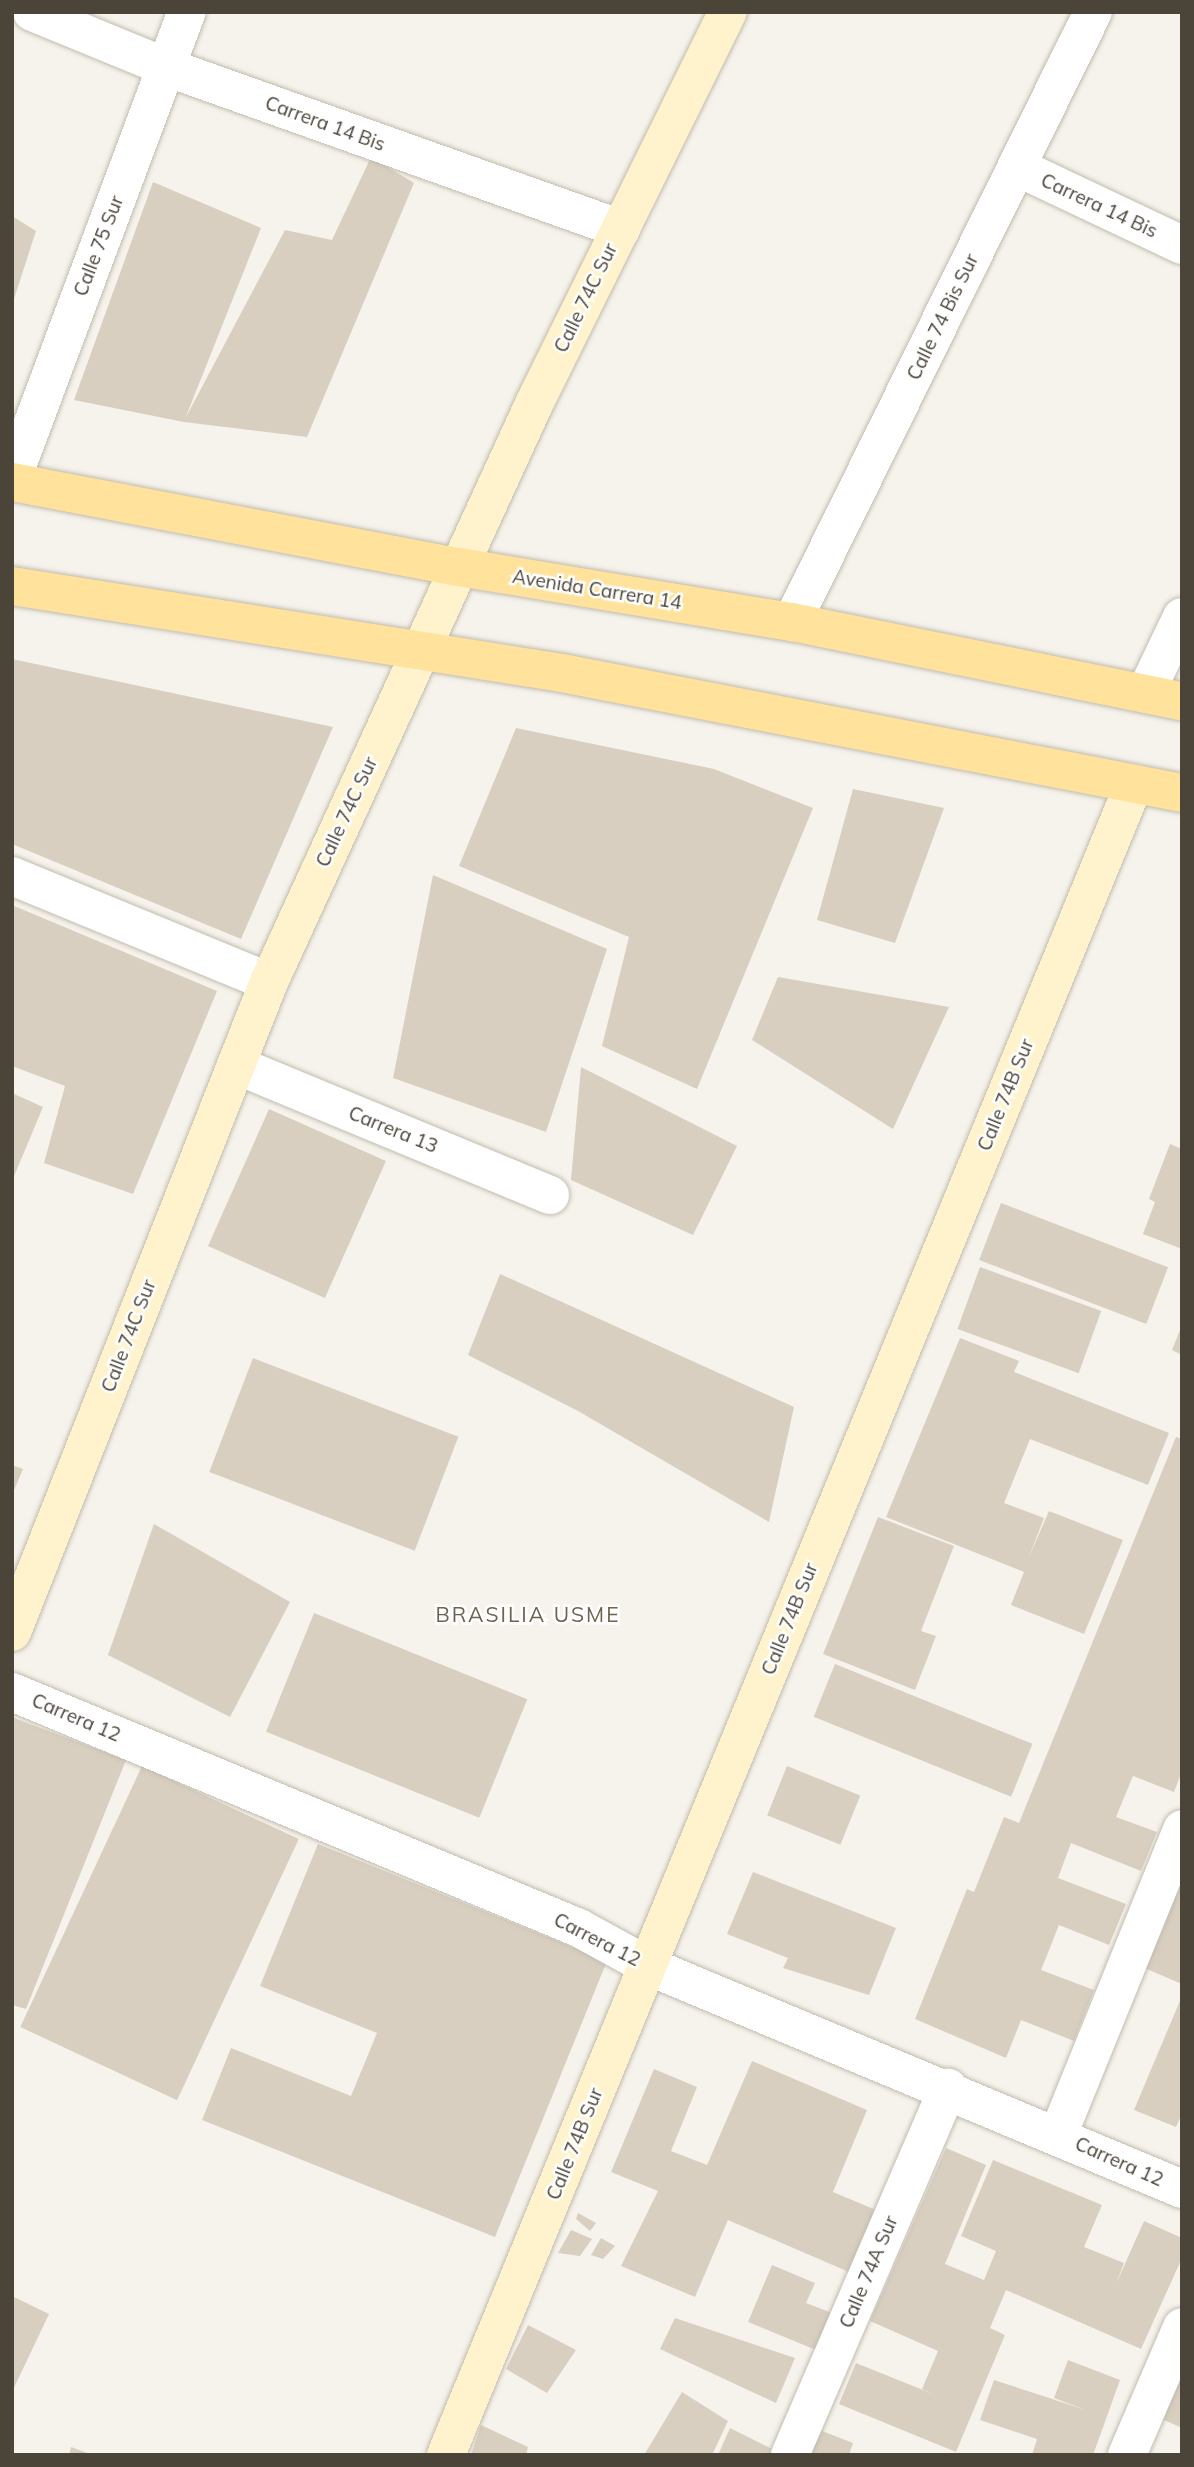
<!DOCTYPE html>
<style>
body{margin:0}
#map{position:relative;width:1194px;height:2467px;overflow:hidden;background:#f6f3ec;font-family:Mulish,sans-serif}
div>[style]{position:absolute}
.building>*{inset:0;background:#d8cfc1;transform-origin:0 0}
.roads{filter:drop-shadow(0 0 2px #c2bbae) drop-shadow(0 0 2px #c2bbae)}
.street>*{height:38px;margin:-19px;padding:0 19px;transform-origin:19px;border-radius:19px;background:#fff}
.secondary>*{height:38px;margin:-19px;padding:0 19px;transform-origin:19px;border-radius:19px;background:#fff3cd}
.primary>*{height:38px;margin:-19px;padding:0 19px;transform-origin:19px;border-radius:19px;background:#ffe39c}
span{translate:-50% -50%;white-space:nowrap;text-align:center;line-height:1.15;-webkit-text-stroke:5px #fff;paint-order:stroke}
.street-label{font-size:19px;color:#4b4439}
.neighbourhood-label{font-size:21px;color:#6e6250;letter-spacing:2px}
.frame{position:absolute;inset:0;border:14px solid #4b4439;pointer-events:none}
</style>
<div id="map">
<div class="building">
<i style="clip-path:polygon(371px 157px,414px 183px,307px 437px,184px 422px,74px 400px,153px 182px,261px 228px,185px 419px,285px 230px,332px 240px)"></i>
<i style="clip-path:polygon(12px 216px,36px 231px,13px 302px,12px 302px)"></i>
<i style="clip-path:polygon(12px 659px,333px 727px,241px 939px,12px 844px)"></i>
<i style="clip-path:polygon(516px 728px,714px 769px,813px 808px,697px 1089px,602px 1046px,629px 937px,459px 866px)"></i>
<i style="clip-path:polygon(853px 789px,944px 808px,895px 943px,817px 920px)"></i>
<i style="clip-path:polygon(433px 875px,607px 949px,546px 1132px,393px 1078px)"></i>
<i style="clip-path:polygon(12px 905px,217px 991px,133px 1194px,44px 1163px,65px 1086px,12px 1066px)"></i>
<i style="clip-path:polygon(778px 977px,949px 1007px,893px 1129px,752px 1040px)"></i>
<i style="clip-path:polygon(581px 1067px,737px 1146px,693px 1235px,571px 1180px)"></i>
<i style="clip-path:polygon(12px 1093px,43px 1107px,12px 1181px)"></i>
<i style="left:269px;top:1109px;width:128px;height:150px;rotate:24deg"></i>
<i style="clip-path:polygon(1170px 1144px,1182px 1149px,1182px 1249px,1143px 1234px,1155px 1202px,1149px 1199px)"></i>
<i style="left:1001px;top:1203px;width:179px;height:61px;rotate:21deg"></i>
<i style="left:980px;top:1267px;width:129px;height:66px;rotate:20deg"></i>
<i style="clip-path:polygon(500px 1274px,794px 1407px,769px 1522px,578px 1411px,468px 1355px)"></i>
<i style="clip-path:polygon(1182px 1325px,1182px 1355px,1172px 1350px)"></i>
<i style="clip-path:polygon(960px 1338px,1019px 1361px,1014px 1372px,1169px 1433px,1148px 1485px,1030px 1439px,1004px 1503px,1044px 1518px,1028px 1559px,1049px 1511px,1123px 1540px,1084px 1634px,1011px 1605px,1024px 1572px,886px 1517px)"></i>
<i style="left:253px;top:1358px;width:220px;height:122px;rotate:21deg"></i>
<i style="clip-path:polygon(1176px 1437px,1182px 1439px,1182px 1771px,1174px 1792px,1133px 1776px,1116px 1817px,1157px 1832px,1141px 1871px,1071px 1843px,1058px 1878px,1126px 1904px,1109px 1945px,1059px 1925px,1041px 1970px,1094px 1990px,1074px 2041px,1021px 2020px,1006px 2058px,915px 2019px,967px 1889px,974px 1892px,1004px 1817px,1019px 1823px)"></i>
<i style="clip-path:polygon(12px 1465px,23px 1469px,12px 1495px)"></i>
<i style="clip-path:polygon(878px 1517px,954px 1546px,921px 1631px,936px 1636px,915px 1690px,823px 1654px)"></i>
<i style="clip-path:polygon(154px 1524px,290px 1602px,230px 1717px,108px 1655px)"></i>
<i style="left:314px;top:1613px;width:230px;height:128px;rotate:22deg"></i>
<i style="left:835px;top:1664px;width:213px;height:57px;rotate:22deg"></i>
<i style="clip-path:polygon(14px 1718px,126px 1760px,26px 2009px,12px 2005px)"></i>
<i style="left:142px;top:1766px;width:173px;height:288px;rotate:25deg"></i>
<i style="left:787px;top:1766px;width:79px;height:53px;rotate:22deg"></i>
<i style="clip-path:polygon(318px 1844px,607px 1961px,495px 2237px,202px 2120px,231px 2048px,351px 2096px,377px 2033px,260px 1986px)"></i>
<i style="clip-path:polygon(753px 1872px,896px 1928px,869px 1995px,783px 1968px,788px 1958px,727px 1934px)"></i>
<i style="clip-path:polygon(1182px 1874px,1182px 1984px,1142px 1967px)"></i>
<i style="clip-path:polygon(1182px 1996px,1182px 2114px,1176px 2127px,1134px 2110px)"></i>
<i style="clip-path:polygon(752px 2061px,867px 2110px,833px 2192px,876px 2210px,849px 2272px,728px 2220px,695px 2297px,621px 2266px,658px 2191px,611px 2172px,654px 2069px,697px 2087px,671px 2151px,707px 2165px)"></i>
<i style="clip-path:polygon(946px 2148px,986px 2165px,945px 2264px,984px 2280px,996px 2251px,961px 2236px,993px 2160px,1102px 2205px,1084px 2247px,1124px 2263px,1116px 2284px,1144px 2221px,1182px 2238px,1182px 2258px,1141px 2349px,1006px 2290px,990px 2328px,1005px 2335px,956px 2452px,839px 2404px,856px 2363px,933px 2394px,922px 2389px,938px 2351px,870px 2321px)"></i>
<i style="clip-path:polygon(578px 2213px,596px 2223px,590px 2231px,576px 2219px)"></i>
<i style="clip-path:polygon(571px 2230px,592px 2239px,580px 2256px,558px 2253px)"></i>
<i style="clip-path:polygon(601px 2238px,615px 2246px,603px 2259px,591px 2255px)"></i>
<i style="clip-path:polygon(772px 2265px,815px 2283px,806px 2303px,832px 2313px,816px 2350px,748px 2322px)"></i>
<i style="clip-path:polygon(12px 2296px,49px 2314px,12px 2392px)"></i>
<i style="clip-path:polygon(675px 2318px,795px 2358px,776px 2403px,660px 2349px)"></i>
<i style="clip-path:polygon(528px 2325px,576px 2350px,547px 2393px,506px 2369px)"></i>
<i style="clip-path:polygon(1182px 2351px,1182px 2428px,1153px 2415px)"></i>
<i style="clip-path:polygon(1068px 2360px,1120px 2380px,1093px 2455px,1032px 2455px,1037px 2439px,980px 2420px,994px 2380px,1086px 2410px,1054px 2398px)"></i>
<i style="clip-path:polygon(682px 2392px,728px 2421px,712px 2455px,644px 2455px)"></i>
<i style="clip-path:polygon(481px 2425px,528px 2447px,526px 2455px,471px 2455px)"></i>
<i style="clip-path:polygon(730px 2428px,772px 2449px,770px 2455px,718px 2455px)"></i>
<i style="clip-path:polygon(817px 2429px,853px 2443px,849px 2455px,806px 2455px)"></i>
<i style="clip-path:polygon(71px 2447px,90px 2454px,90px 2455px,69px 2455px)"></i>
</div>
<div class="roads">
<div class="street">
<i style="left:32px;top:12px;width:145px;rotate:22.3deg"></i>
<i style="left:166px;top:67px;width:483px;rotate:19.6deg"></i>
<i style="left:1017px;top:167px;width:183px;rotate:25.3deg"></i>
<i style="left:12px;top:479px;width:499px;rotate:-69.5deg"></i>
<i style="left:792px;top:622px;width:680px;rotate:-63.74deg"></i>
<i style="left:1146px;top:692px;width:83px;rotate:-64.4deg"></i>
<i style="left:12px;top:876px;width:278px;rotate:22.4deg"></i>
<i style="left:236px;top:1065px;width:340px;rotate:22.5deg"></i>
<i style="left:12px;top:1692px;width:614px;rotate:22.6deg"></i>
<i style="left:579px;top:1928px;width:79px;rotate:28.8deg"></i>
<i style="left:648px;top:1966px;width:579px;rotate:22.67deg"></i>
<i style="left:1058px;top:2135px;width:330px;rotate:-67.9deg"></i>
<i style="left:790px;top:2455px;width:400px;rotate:-66.7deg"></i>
<i style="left:1127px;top:2455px;width:139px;rotate:-66.7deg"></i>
</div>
<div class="secondary">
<i style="left:12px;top:1632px;width:699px;rotate:-68.43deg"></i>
<i style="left:269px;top:982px;width:636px;rotate:-65.37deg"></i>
<i style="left:534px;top:404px;width:437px;rotate:-63.7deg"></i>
<i style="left:446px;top:2455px;width:1807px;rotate:-67.62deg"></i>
</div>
<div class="primary">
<i style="left:12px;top:482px;width:455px;rotate:10.8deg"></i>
<i style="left:459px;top:567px;width:338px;rotate:9.4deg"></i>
<i style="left:792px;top:622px;width:398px;rotate:11.5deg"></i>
<i style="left:12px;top:586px;width:557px;rotate:8.99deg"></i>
<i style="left:562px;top:673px;width:632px;rotate:10.95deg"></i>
</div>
</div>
<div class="street-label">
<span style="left:325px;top:124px;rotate:20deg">Carrera 14 Bis</span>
<span style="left:1099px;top:206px;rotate:25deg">Carrera 14 Bis</span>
<span style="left:99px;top:246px;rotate:-69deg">Calle 75 Sur</span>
<span style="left:586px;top:298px;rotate:-64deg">Calle 74C Sur</span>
<span style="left:943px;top:317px;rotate:-64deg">Calle 74 Bis Sur</span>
<span style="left:597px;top:590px;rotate:9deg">Avenida Carrera 14</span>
<span style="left:347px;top:812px;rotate:-65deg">Calle 74C Sur</span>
<span style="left:1006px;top:1095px;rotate:-68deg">Calle 74B Sur</span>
<span style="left:393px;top:1130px;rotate:22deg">Carrera 13</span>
<span style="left:129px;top:1336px;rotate:-69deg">Calle 74C Sur</span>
<span style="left:790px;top:1619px;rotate:-68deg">Calle 74B Sur</span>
<span style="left:76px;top:1718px;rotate:23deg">Carrera 12</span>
<span style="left:597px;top:1940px;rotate:27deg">Carrera 12</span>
<span style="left:575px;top:2144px;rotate:-68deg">Calle 74B Sur</span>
<span style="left:1119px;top:2162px;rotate:24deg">Carrera 12</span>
<span style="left:869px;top:2272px;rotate:-67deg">Calle 74A Sur</span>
</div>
<div class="neighbourhood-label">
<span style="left:528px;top:1614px">BRASILIA USME</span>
</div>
<div class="frame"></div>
</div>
